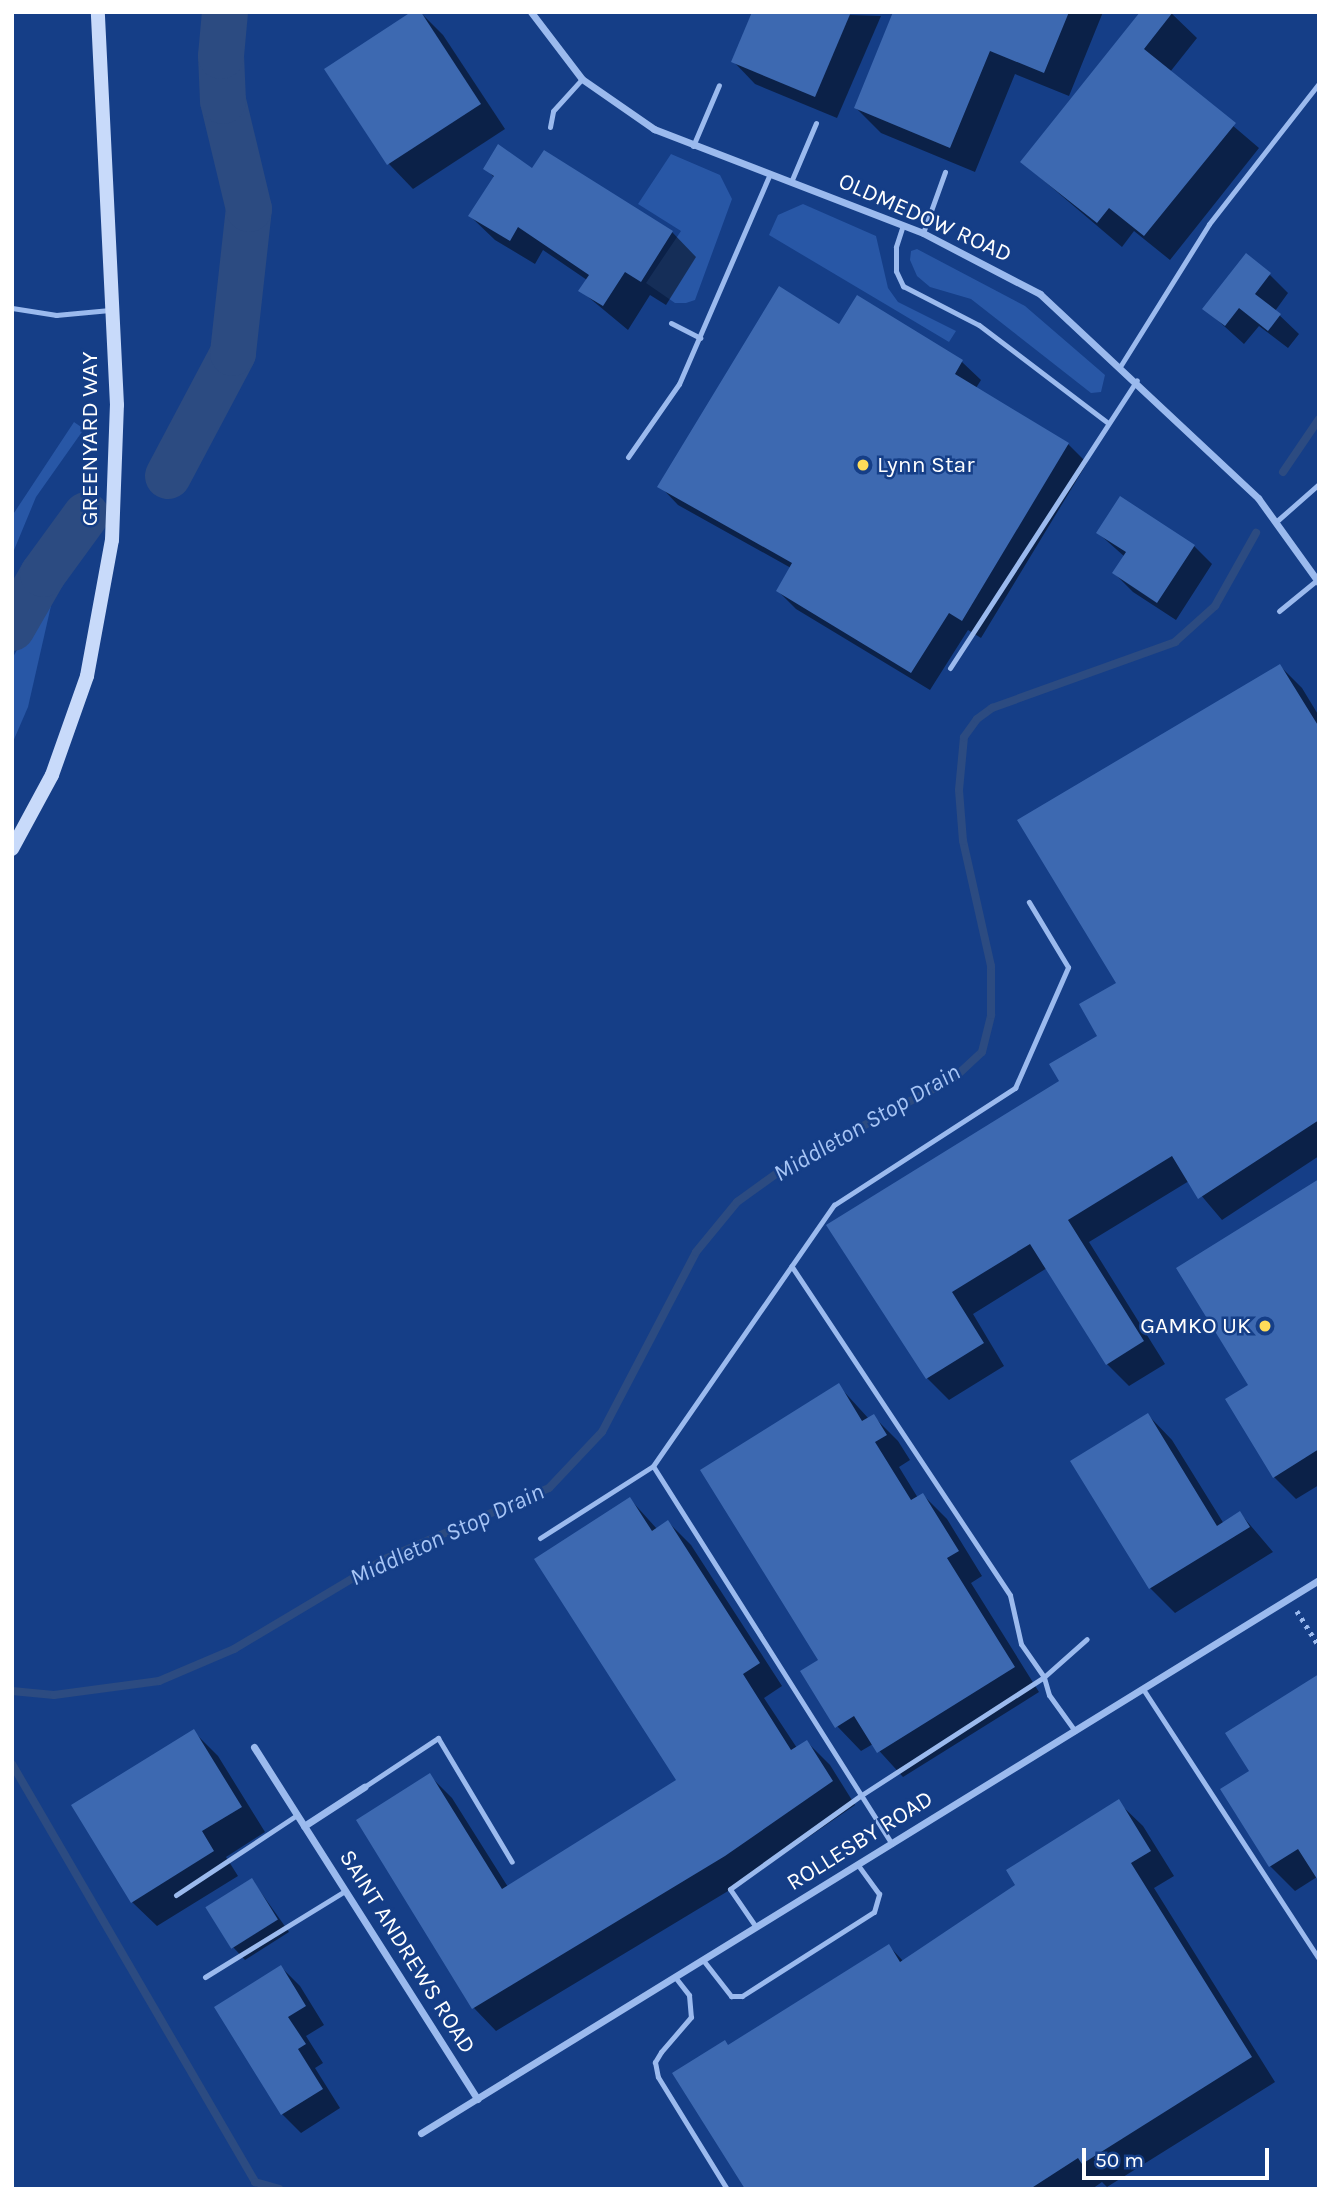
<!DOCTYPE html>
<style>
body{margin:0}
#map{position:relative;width:1331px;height:2201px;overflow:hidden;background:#153e87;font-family:Karla,sans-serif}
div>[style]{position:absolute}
.green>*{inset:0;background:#2857a6}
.shadow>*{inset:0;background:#0007}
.stream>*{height:8px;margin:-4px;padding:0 4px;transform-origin:4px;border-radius:4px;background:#2c4b81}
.river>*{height:46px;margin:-23px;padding:0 23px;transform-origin:23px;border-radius:23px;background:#2c4b81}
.building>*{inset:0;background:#3d69b1;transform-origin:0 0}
.path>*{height:4.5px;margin-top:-2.25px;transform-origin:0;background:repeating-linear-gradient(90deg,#9bbaee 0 3.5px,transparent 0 8.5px)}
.lane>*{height:5px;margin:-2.5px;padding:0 2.5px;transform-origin:2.5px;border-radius:2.5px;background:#9bbaee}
.street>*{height:7px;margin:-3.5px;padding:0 3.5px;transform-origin:3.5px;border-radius:3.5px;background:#9bbaee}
.secondary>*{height:14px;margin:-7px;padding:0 7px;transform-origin:7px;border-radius:7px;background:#c8dafa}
.dots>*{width:19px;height:19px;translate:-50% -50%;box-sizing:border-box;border:4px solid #153e87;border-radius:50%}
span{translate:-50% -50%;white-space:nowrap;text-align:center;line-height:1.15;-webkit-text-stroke:5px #153e87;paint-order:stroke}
.street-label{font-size:23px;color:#fff}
.poi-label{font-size:23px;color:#fff}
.left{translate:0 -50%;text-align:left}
.right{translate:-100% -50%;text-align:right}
.water-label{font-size:24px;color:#a7c5f6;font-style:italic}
.frame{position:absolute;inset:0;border:14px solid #fff;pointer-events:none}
.scale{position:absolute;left:1082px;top:2148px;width:187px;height:32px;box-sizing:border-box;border:4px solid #fff;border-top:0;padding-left:9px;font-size:21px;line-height:24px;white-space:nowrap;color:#fff;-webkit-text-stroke:5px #153e87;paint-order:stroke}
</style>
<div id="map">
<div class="green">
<i style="clip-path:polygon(671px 154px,720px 175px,732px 199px,695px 300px,686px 303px,675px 303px,646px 283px,681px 231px,638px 204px)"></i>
<i style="clip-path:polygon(803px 204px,876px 236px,888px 288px,898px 302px,956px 331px,949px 342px,769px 235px,778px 215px)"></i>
<i style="clip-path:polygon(917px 249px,1025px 306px,1105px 375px,1101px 392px,1091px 393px,971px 299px,930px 287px,917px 276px,910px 260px,911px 251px)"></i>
<i style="clip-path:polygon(74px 422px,84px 429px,36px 497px,12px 555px,12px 516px)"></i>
<i style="clip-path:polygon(47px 595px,53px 597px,28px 707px,12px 744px,12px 659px)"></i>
</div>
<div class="shadow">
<i style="clip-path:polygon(420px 12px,443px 35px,505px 129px,413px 189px,389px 164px,327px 70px)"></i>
<i style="clip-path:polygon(754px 12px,881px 16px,837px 118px,755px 84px,733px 61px)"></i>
<i style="clip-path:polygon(895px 12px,1103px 12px,1069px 96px,1015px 74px,975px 172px,881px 133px,856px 108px)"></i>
<i style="clip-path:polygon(1170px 12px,1197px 38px,1170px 72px,1259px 148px,1170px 260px,1134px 231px,1122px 247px,1022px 162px)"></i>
<i style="clip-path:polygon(485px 168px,533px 171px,672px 232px,696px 257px,666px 305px,650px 295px,628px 330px,581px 291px,587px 280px,543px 250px,535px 264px,495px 240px,470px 216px,495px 178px)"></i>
<i style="clip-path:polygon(1270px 275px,1288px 293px,1275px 311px,1299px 334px,1288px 348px,1259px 326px,1244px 344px,1204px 308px)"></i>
<i style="clip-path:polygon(857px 297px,962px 362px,981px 380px,976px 388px,1068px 444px,1087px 463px,981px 638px,968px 630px,930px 690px,796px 609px,778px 591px,791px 568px,678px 505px,660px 486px,840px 327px)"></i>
<i style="clip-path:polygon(1098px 533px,1194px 546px,1212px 564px,1176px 620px,1133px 592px,1114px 573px,1125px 557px)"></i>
<i style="clip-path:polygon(1280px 666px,1302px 688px,1319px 716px,1319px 1156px,1222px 1220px,1189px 1181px,1089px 1242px,1165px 1364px,1129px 1386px,1107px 1364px,1047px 1268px,973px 1314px,1004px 1366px,949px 1400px,927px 1378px,829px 1226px,1062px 1082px,1099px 1037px,1119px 983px)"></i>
<i style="clip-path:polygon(1319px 1181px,1319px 1485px,1296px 1499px,1274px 1477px,1251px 1385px)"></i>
<i style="clip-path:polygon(838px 1385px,869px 1419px,873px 1416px,898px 1441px,910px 1460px,899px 1467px,918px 1498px,923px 1495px,947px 1519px,982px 1576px,971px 1583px,1039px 1692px,903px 1777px,873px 1744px,861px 1751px,837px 1726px,821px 1660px)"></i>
<i style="clip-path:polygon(1148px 1415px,1172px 1440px,1224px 1524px,1240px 1513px,1273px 1552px,1175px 1613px,1150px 1588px,1072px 1462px)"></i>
<i style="clip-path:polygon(630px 1499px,657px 1529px,668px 1522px,691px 1545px,782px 1686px,764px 1698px,797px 1748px,807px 1742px,830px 1765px,855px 1805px,748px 1879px,496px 2031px,474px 2008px,429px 1775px,452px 1798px,508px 1887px,679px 1781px)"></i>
<i style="clip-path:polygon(193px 1731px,218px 1756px,265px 1832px,226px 1857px,238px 1876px,157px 1926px,132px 1902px)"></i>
<i style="clip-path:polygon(1252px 1772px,1317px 1877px,1295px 1891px,1270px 1866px)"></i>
<i style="clip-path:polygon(1118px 1802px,1143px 1826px,1174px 1876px,1154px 1888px,1275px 2082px,1107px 2187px,1102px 2182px,1092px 2189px,747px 2189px,729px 2046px,889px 1946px,904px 1962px,1017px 1886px)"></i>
<i style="clip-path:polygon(252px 1880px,289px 1932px,245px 1960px,233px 1947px)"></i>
<i style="clip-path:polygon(281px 1967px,300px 1986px,324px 2025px,306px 2036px,323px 2063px,315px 2068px,340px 2108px,301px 2133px,282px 2114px)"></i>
</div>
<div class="stream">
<i style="left:1283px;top:472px;width:64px;rotate:-55.8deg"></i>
<i style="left:12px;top:1691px;width:42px;rotate:5.4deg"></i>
<i style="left:54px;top:1695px;width:106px;rotate:-7.6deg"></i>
<i style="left:159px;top:1681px;width:82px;rotate:-23.1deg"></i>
<i style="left:234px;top:1649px;width:176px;rotate:-30.8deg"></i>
<i style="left:385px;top:1559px;width:179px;rotate:-23.4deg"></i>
<i style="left:549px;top:1488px;width:77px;rotate:-46.6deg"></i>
<i style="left:602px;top:1432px;width:203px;rotate:-62.4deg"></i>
<i style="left:696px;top:1252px;width:65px;rotate:-50.6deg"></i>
<i style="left:737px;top:1202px;width:62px;rotate:-35.8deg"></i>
<i style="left:787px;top:1166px;width:189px;rotate:-27.8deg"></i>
<i style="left:954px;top:1078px;width:38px;rotate:-43deg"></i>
<i style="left:982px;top:1052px;width:38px;rotate:-76deg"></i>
<i style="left:991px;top:1015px;width:49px;rotate:-90deg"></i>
<i style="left:991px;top:966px;width:128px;rotate:-102.6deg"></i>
<i style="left:963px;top:841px;width:51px;rotate:-94.5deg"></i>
<i style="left:959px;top:790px;width:53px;rotate:-84.6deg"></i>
<i style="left:964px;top:737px;width:22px;rotate:-54deg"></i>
<i style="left:977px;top:719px;width:19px;rotate:-36deg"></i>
<i style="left:992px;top:708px;width:195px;rotate:-19.8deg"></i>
<i style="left:1175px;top:642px;width:54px;rotate:-42deg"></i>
<i style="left:1215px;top:606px;width:84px;rotate:-60.7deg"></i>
<i style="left:12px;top:1764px;width:484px;rotate:59.8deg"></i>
<i style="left:255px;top:2182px;width:25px;rotate:16deg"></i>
</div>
<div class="river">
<i style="left:168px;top:476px;width:139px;rotate:-62.1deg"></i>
<i style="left:233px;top:353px;width:145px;rotate:-83.7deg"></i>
<i style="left:249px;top:209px;width:111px;rotate:-103.5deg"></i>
<i style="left:223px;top:101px;width:45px;rotate:-92.5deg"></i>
<i style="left:221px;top:56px;width:44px;rotate:-84.8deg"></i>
<i style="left:12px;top:628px;width:62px;rotate:-60.1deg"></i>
<i style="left:43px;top:574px;width:73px;rotate:-53.9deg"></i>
</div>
<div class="building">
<i style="clip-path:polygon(411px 12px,421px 12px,481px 104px,387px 165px,324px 69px)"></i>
<i style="clip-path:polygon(752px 12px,851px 12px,815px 97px,731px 62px)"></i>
<i style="clip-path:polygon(893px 12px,1069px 12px,1044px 73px,990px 51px,950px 148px,854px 108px)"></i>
<i style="clip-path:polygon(1140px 12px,1173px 12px,1144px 49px,1236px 123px,1144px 236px,1109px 208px,1097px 223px,1020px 162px)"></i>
<i style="clip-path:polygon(498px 144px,532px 168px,544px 150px,673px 231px,641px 282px,625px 272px,603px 306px,578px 291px,589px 275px,518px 227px,510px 241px,468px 216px,494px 176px,483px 169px)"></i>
<i style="clip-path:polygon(1246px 253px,1271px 273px,1255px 294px,1281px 314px,1268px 331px,1239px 308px,1225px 326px,1202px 309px)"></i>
<i style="clip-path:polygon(779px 286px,839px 324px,857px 295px,963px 360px,955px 374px,1069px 443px,962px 621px,949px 613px,911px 673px,776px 591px,792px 563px,657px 487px)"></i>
<i style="clip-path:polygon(1120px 496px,1195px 545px,1157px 603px,1112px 573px,1126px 552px,1096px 533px)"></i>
<i style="clip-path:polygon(1280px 664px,1319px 727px,1319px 1120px,1198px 1199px,1172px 1156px,1068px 1220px,1144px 1341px,1106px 1365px,1030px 1244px,952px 1292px,984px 1343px,926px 1379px,826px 1225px,1059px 1081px,1049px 1064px,1097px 1036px,1079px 1004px,1116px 983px,1017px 820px)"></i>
<i style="clip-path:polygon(1319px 1179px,1319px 1449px,1273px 1478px,1225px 1399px,1248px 1385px,1176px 1268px)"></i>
<i style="clip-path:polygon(839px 1383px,862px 1421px,874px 1414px,887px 1435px,875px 1442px,911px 1500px,923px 1493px,959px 1551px,947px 1558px,1015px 1667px,877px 1753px,854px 1716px,835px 1728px,800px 1671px,818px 1660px,700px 1470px)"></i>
<i style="clip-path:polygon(1148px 1413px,1217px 1526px,1240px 1511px,1250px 1527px,1149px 1589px,1070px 1461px)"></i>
<i style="clip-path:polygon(630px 1497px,652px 1531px,668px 1520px,760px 1663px,743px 1674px,791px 1750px,807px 1740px,833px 1781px,725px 1856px,472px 2009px,356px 1820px,430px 1773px,502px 1889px,676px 1780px,534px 1559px)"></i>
<i style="clip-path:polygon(1319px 1674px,1319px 1882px,1298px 1849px,1269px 1867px,1220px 1789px,1249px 1771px,1225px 1733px)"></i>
<i style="clip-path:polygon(194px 1729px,242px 1807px,202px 1831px,214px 1851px,131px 1903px,71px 1805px)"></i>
<i style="clip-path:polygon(1119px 1799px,1151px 1851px,1131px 1863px,1252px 2057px,1082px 2164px,1078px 2158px,1030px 2189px,745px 2189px,672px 2073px,725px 2040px,728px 2045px,889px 1944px,900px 1962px,1015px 1885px,1006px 1870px)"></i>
<i style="left:252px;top:1878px;width:49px;height:55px;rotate:58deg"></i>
<i style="clip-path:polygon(281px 1965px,306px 2006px,288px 2017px,306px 2044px,298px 2049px,323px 2089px,281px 2115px,214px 2007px)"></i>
</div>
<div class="path">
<i style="left:1297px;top:1611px;width:41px;rotate:57.8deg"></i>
</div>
<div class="lane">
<i style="left:550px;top:127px;width:16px;rotate:-79deg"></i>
<i style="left:553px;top:111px;width:43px;rotate:-47.8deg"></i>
<i style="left:693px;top:146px;width:66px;rotate:-66.9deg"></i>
<i style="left:791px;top:182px;width:64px;rotate:-67deg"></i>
<i style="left:903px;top:225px;width:23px;rotate:108deg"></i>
<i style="left:896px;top:247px;width:24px;rotate:90deg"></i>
<i style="left:896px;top:271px;width:17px;rotate:65deg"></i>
<i style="left:903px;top:286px;width:85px;rotate:27.2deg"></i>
<i style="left:979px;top:325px;width:162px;rotate:37.2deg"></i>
<i style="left:923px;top:233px;width:65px;rotate:-70.2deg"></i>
<i style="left:12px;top:308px;width:45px;rotate:9deg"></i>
<i style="left:56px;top:315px;width:54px;rotate:-5.3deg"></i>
<i style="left:671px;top:323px;width:33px;rotate:27deg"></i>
<i style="left:1121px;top:365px;width:166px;rotate:-58deg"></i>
<i style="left:1209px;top:224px;width:179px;rotate:-52deg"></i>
<i style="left:628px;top:457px;width:89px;rotate:-55.1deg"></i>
<i style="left:679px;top:384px;width:229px;rotate:-66.6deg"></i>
<i style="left:1278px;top:520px;width:55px;rotate:-41.3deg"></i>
<i style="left:1279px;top:611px;width:49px;rotate:-39.2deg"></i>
<i style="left:950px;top:668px;width:343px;rotate:-57deg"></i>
<i style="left:653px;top:1466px;width:447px;rotate:57.7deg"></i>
<i style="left:540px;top:1538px;width:134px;rotate:-32.5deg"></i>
<i style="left:653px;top:1466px;width:318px;rotate:-55.3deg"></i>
<i style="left:834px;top:1205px;width:216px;rotate:-32.9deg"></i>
<i style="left:1015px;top:1088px;width:132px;rotate:-66.3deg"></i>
<i style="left:1068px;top:967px;width:76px;rotate:-121deg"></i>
<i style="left:1143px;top:1689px;width:322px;rotate:56.9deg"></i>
<i style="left:1075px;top:1731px;width:44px;rotate:-125.8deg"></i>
<i style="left:1049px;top:1695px;width:19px;rotate:-106deg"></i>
<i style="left:1044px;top:1677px;width:57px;rotate:-41.5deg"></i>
<i style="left:364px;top:1787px;width:89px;rotate:-33.5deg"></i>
<i style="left:438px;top:1738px;width:144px;rotate:59.2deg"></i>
<i style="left:176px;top:1895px;width:145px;rotate:-33.5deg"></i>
<i style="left:756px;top:1927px;width:46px;rotate:-124.4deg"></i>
<i style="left:730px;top:1889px;width:160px;rotate:-35.6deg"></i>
<i style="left:860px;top:1796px;width:219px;rotate:-32.9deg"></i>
<i style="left:1044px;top:1677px;width:40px;rotate:-124.9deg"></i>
<i style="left:1021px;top:1644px;width:50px;rotate:-102.7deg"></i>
<i style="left:1010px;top:1595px;width:395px;rotate:-123.6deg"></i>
<i style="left:703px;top:1960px;width:46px;rotate:52.1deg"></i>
<i style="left:731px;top:1996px;width:11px"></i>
<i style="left:742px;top:1996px;width:156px;rotate:-32.5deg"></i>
<i style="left:874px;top:1912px;width:19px;rotate:-74deg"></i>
<i style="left:879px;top:1894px;width:36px;rotate:-126deg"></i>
<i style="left:205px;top:1977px;width:164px;rotate:-31.6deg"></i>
<i style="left:675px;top:1977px;width:23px;rotate:52deg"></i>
<i style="left:689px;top:1995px;width:22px;rotate:85deg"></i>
<i style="left:691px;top:2017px;width:46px;rotate:130.6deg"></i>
<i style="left:661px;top:2052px;width:12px;rotate:121deg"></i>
<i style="left:655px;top:2062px;width:15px;rotate:79deg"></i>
<i style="left:658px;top:2077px;width:132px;rotate:58.4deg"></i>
</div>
<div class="street">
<i style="left:531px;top:12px;width:84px;rotate:52.7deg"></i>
<i style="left:582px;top:79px;width:88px;rotate:34.8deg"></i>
<i style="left:654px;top:129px;width:288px;rotate:21.1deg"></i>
<i style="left:923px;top:233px;width:132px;rotate:27.5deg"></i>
<i style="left:1040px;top:294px;width:299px;rotate:43.1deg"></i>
<i style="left:1258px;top:498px;width:105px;rotate:54.3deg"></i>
<i style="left:254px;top:1747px;width:417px;rotate:57.6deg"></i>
<i style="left:304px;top:1826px;width:72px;rotate:-33deg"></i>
<i style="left:421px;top:2133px;width:1055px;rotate:-31.63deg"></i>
</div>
<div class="secondary">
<i style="left:12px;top:849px;width:84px;rotate:-61.6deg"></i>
<i style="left:52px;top:775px;width:105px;rotate:-70.5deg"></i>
<i style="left:87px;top:676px;width:138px;rotate:-79.6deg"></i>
<i style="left:112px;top:540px;width:135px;rotate:-87.9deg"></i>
<i style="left:117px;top:405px;width:393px;rotate:-92.8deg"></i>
</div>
<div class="dots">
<i style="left:863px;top:465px;background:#ffdc59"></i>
<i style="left:1265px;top:1326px;background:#ffdc59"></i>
</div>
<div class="street-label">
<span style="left:925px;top:218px;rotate:24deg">OLDMEDOW ROAD</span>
<span style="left:90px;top:439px;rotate:-90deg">GREENYARD WAY</span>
<span style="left:860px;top:1841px;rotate:-32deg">ROLLESBY ROAD</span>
<span style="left:407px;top:1952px;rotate:58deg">SAINT ANDREWS ROAD</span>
</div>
<div class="poi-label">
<span class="left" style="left:877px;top:465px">Lynn Star</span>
<span class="right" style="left:1251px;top:1326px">GAMKO UK</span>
</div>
<div class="water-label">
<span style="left:867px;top:1123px;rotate:-30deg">Middleton Stop Drain</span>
<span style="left:447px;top:1535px;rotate:-25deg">Middleton Stop Drain</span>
</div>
<div class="frame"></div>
<div class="scale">50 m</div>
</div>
